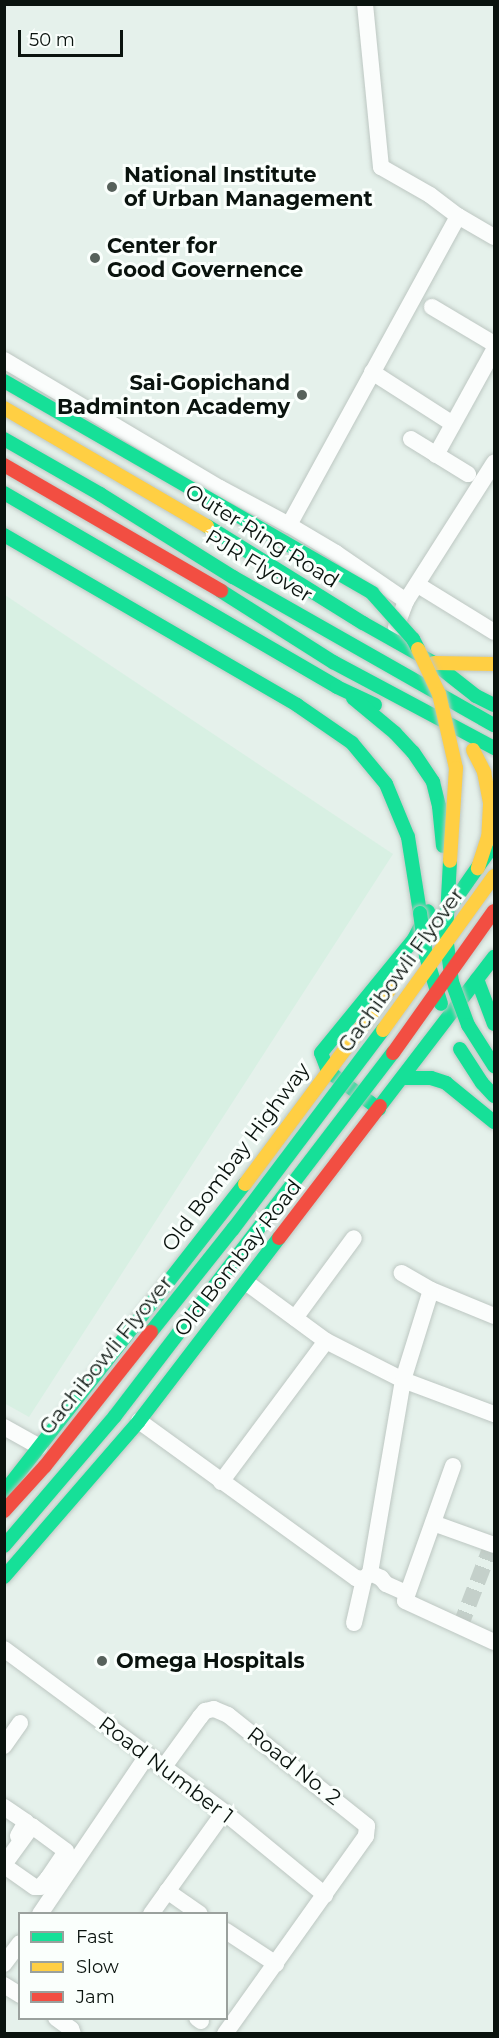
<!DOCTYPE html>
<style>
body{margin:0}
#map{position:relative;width:499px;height:2038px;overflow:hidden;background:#e5f1eb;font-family:Montserrat,sans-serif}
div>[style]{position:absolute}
.built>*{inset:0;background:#d8f0e3}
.street-tunnel>*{height:16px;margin-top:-8px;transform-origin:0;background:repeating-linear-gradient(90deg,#c4d0ca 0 16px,transparent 0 24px)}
.roads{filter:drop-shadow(0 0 2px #bdc7c2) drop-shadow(0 0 2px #bdc7c2)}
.street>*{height:16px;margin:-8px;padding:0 8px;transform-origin:8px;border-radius:8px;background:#fbfdfc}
.fast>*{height:14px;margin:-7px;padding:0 7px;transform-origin:7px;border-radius:7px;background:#16e098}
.slow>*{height:14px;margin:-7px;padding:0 7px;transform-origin:7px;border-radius:7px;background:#ffcf43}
.jam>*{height:14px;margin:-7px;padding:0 7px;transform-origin:7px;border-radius:7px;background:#f24e42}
.bridges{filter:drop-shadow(0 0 2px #bdc7c2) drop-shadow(0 0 2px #bdc7c2)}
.fast-bridge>*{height:14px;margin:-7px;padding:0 7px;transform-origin:7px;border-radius:7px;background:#16e098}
.slow-bridge>*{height:14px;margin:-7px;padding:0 7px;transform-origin:7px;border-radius:7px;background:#ffcf43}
.jam-bridge>*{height:14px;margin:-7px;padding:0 7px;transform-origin:7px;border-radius:7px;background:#f24e42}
.dots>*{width:16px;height:16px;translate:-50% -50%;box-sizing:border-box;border:3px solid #fafffc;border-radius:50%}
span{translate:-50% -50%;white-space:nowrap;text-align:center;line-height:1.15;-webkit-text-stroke:6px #fafffc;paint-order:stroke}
.poi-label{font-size:21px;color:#0a130e;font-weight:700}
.left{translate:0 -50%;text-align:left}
.right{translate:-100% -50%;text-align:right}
.street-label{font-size:21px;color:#0a130e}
.frame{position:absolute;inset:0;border:6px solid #0a130e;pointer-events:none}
.legend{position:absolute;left:18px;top:1912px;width:210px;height:108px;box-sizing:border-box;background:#fafffc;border:2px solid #9aa19d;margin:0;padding:8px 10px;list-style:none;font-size:18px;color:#0a130e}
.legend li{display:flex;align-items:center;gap:12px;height:30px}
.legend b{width:30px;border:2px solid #9aa19d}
.scale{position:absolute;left:18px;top:30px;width:105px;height:27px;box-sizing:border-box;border:3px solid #0a130e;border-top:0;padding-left:8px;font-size:18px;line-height:21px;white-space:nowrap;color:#0a130e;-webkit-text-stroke:4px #fafffc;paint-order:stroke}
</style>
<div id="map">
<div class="built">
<i style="clip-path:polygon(5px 595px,393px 854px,29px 1417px,4px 1403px)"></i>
</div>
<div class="street-tunnel">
<i style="left:460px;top:1627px;width:89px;rotate:-68.9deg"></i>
</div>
<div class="roads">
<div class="street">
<i style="left:365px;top:4px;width:164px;rotate:84.4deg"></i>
<i style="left:381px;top:167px;width:56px;rotate:29.7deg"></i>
<i style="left:430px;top:195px;width:35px;rotate:37deg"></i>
<i style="left:458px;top:216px;width:42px;rotate:30.3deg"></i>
<i style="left:432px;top:307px;width:72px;rotate:30.8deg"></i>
<i style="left:4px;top:360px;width:251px;rotate:30.7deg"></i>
<i style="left:220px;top:488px;width:78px;rotate:28.2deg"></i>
<i style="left:289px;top:525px;width:352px;rotate:-61.3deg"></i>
<i style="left:372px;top:372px;width:96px;rotate:32.7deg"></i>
<i style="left:411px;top:439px;width:67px;rotate:31.6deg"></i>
<i style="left:436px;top:455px;width:120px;rotate:-61.1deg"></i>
<i style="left:289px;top:525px;width:55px;rotate:30.8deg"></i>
<i style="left:336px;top:553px;width:85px;rotate:34.4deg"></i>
<i style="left:406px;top:601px;width:28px;rotate:111deg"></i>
<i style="left:418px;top:585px;width:89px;rotate:31.7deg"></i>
<i style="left:406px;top:601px;width:164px;rotate:-57.5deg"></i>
<i style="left:247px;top:1283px;width:98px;rotate:36.3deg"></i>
<i style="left:326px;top:1341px;width:86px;rotate:26.9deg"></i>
<i style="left:403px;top:1380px;width:97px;rotate:20.5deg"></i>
<i style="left:431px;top:1290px;width:68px;rotate:22.4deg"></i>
<i style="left:295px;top:1318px;width:99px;rotate:-53.6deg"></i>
<i style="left:139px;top:1421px;width:268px;rotate:35.9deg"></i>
<i style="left:356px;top:1578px;width:8px;rotate:7deg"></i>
<i style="left:4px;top:1427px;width:41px;rotate:29.1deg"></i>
<i style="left:453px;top:1466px;width:143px;rotate:109.6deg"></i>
<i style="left:405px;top:1601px;width:98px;rotate:24.7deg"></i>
<i style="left:221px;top:1482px;width:176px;rotate:-53.3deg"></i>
<i style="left:433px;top:1523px;width:65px;rotate:19.8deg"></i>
<i style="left:370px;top:1573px;width:12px;rotate:24deg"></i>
<i style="left:381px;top:1578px;width:8px;rotate:50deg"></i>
<i style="left:386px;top:1584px;width:22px;rotate:24deg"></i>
<i style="left:354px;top:1623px;width:45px;rotate:-77.2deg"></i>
<i style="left:364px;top:1579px;width:8px;rotate:-45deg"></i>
<i style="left:370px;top:1573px;width:196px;rotate:-80.3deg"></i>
<i style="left:403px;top:1380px;width:94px;rotate:-72.7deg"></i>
<i style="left:431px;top:1290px;width:34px;rotate:-150deg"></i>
<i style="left:4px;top:1649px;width:274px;rotate:36.5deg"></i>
<i style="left:224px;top:1812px;width:131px;rotate:39.4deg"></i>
<i style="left:4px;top:1746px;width:28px;rotate:-55deg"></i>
<i style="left:163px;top:1768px;width:63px;rotate:-54deg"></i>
<i style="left:200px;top:1717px;width:8px;rotate:-50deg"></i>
<i style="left:205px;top:1711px;width:9px;rotate:-13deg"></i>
<i style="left:214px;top:1709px;width:15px;rotate:23deg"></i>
<i style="left:228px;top:1715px;width:178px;rotate:38.6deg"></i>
<i style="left:367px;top:1826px;width:10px;rotate:96deg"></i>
<i style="left:366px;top:1836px;width:243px;rotate:125.5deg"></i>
<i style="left:4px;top:1807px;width:27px;rotate:34deg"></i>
<i style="left:26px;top:1822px;width:16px;rotate:120deg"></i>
<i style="left:48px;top:1878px;width:32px;rotate:-56deg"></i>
<i style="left:66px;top:1851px;width:42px;rotate:-143.7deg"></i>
<i style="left:32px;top:1826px;width:46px;rotate:126.1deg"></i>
<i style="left:5px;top:1863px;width:4px;rotate:76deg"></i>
<i style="left:6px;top:1867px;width:35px;rotate:35deg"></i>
<i style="left:35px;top:1887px;width:5px"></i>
<i style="left:40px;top:1887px;width:12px;rotate:-48deg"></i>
<i style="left:48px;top:1878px;width:13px;rotate:27deg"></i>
<i style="left:167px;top:1891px;width:40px;rotate:34.9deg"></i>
<i style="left:40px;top:1914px;width:191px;rotate:-55.9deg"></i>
<i style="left:151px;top:1914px;width:125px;rotate:-54.4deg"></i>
<i style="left:226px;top:1931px;width:60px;rotate:33.4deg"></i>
<i style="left:4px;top:1964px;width:26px;rotate:-53deg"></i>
<i style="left:4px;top:1985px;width:19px;rotate:32deg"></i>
<i style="left:56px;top:2018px;width:19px;rotate:36deg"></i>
<i style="left:71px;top:2029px;width:5px;rotate:68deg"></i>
<i style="left:197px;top:2018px;width:5px;rotate:37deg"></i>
</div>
<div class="fast">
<i style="left:4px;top:439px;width:111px;rotate:29.8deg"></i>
<i style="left:100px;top:494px;width:157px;rotate:32deg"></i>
<i style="left:233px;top:577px;width:300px;rotate:29.6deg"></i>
<i style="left:4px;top:493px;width:385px;rotate:30.2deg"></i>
<i style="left:337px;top:687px;width:42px;rotate:25.3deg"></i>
<i style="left:207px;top:526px;width:184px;rotate:31.9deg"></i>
<i style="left:363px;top:623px;width:81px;rotate:29.4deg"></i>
<i style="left:434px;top:663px;width:53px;rotate:38.2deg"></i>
<i style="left:476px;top:696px;width:20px;rotate:27deg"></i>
<i style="left:4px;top:535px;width:339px;rotate:30.1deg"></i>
<i style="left:297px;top:705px;width:67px;rotate:34.6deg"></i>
<i style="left:352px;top:743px;width:53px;rotate:50.3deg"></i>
<i style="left:386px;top:784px;width:57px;rotate:67.5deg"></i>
<i style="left:408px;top:837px;width:77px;rotate:81deg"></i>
<i style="left:221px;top:591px;width:133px;rotate:32.4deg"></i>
<i style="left:333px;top:662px;width:183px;rotate:28.1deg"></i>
<i style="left:353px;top:698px;width:55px;rotate:39.8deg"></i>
<i style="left:395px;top:733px;width:26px;rotate:47deg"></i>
<i style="left:413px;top:752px;width:36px;rotate:56deg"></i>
<i style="left:433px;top:782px;width:25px;rotate:76deg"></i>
<i style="left:439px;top:806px;width:40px;rotate:84.3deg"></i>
<i style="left:443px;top:917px;width:80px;rotate:-55.1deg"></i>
<i style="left:477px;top:979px;width:48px;rotate:69.3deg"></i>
<i style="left:403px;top:1078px;width:28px"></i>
<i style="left:431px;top:1078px;width:16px;rotate:18deg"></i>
<i style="left:446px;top:1083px;width:62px;rotate:39.1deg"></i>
<i style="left:380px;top:1106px;width:188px;rotate:-52.6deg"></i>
<i style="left:379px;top:1109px;width:64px;rotate:-143.3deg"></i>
<i style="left:328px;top:1071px;width:19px;rotate:-111deg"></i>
<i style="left:321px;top:1053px;width:147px;rotate:-50.8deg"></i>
<i style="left:414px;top:939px;width:31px;rotate:-63deg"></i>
<i style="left:4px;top:1492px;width:391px;rotate:-52deg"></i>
<i style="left:4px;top:1577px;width:206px;rotate:-49.1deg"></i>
<i style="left:139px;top:1421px;width:230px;rotate:-52.6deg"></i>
</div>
<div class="slow">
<i style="left:4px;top:408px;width:235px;rotate:30.2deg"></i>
<i style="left:434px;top:663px;width:60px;rotate:1deg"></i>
<i style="left:473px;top:750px;width:25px;rotate:63deg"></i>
<i style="left:484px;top:772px;width:33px;rotate:79deg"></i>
<i style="left:490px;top:804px;width:33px;rotate:93deg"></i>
<i style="left:488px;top:837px;width:33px;rotate:108deg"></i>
<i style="left:245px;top:1184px;width:242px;rotate:-53.4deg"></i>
</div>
<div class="jam">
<i style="left:4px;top:465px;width:251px;rotate:30.1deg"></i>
<i style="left:279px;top:1238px;width:166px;rotate:-52.6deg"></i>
</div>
</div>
<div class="bridges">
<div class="fast-bridge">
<i style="left:4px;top:381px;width:425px;rotate:29.9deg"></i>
<i style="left:372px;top:593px;width:62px;rotate:48.3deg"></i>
<i style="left:413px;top:639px;width:11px;rotate:63deg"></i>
<i style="left:450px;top:861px;width:75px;rotate:93.1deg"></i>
<i style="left:446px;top:936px;width:46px;rotate:82.6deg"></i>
<i style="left:452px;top:982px;width:46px;rotate:69.6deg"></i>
<i style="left:468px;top:1025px;width:49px;rotate:57.6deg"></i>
<i style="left:420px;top:913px;width:43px;rotate:82.1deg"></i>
<i style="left:426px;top:956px;width:50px;rotate:72.6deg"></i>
<i style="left:460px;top:1049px;width:40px;rotate:57.1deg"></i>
<i style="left:482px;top:1083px;width:18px;rotate:47deg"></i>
<i style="left:151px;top:1332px;width:132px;rotate:-51.5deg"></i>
<i style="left:233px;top:1229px;width:249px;rotate:-53deg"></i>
<i style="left:4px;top:1546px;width:171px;rotate:-49.5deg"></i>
<i style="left:115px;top:1416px;width:457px;rotate:-52.6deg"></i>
</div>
<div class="slow-bridge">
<i style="left:418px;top:649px;width:50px;rotate:65deg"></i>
<i style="left:439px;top:694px;width:76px;rotate:77.1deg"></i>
<i style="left:456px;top:768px;width:93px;rotate:93.7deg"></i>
<i style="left:383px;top:1030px;width:190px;rotate:-54.2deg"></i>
</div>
<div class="jam-bridge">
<i style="left:393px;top:1053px;width:174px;rotate:-54.6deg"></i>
<i style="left:4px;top:1511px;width:61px;rotate:-47.7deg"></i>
<i style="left:45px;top:1466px;width:171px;rotate:-51.7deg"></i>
</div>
</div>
<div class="dots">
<i style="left:112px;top:187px;background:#57615b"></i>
<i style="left:95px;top:258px;background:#57615b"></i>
<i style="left:302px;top:395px;background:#57615b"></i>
<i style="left:102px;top:1661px;background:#57615b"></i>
</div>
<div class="poi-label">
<span class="left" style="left:124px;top:187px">National Institute<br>of Urban Management</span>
<span class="left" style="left:107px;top:258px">Center for<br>Good Governence</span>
<span class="right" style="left:290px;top:395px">Sai-Gopichand<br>Badminton Academy</span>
<span class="left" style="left:116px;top:1661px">Omega Hospitals</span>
</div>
<div class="street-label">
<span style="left:262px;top:536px;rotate:32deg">Outer Ring Road</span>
<span style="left:259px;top:566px;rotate:31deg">PJR Flyover</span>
<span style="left:401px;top:970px;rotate:-54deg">Gachibowli Flyover</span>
<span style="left:236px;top:1157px;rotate:-53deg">Old Bombay Highway</span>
<span style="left:238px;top:1258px;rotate:-52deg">Old Bombay Road</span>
<span style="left:106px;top:1355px;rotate:-51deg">Gachibowli Flyover</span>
<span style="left:294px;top:1766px;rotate:38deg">Road No. 2</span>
<span style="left:166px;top:1770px;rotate:37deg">Road Number 1</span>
</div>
<div class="frame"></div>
<ul class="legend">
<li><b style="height:8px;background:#16e098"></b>Fast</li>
<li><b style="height:8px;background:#ffcf43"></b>Slow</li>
<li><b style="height:8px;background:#f24e42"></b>Jam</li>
</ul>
<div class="scale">50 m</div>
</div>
